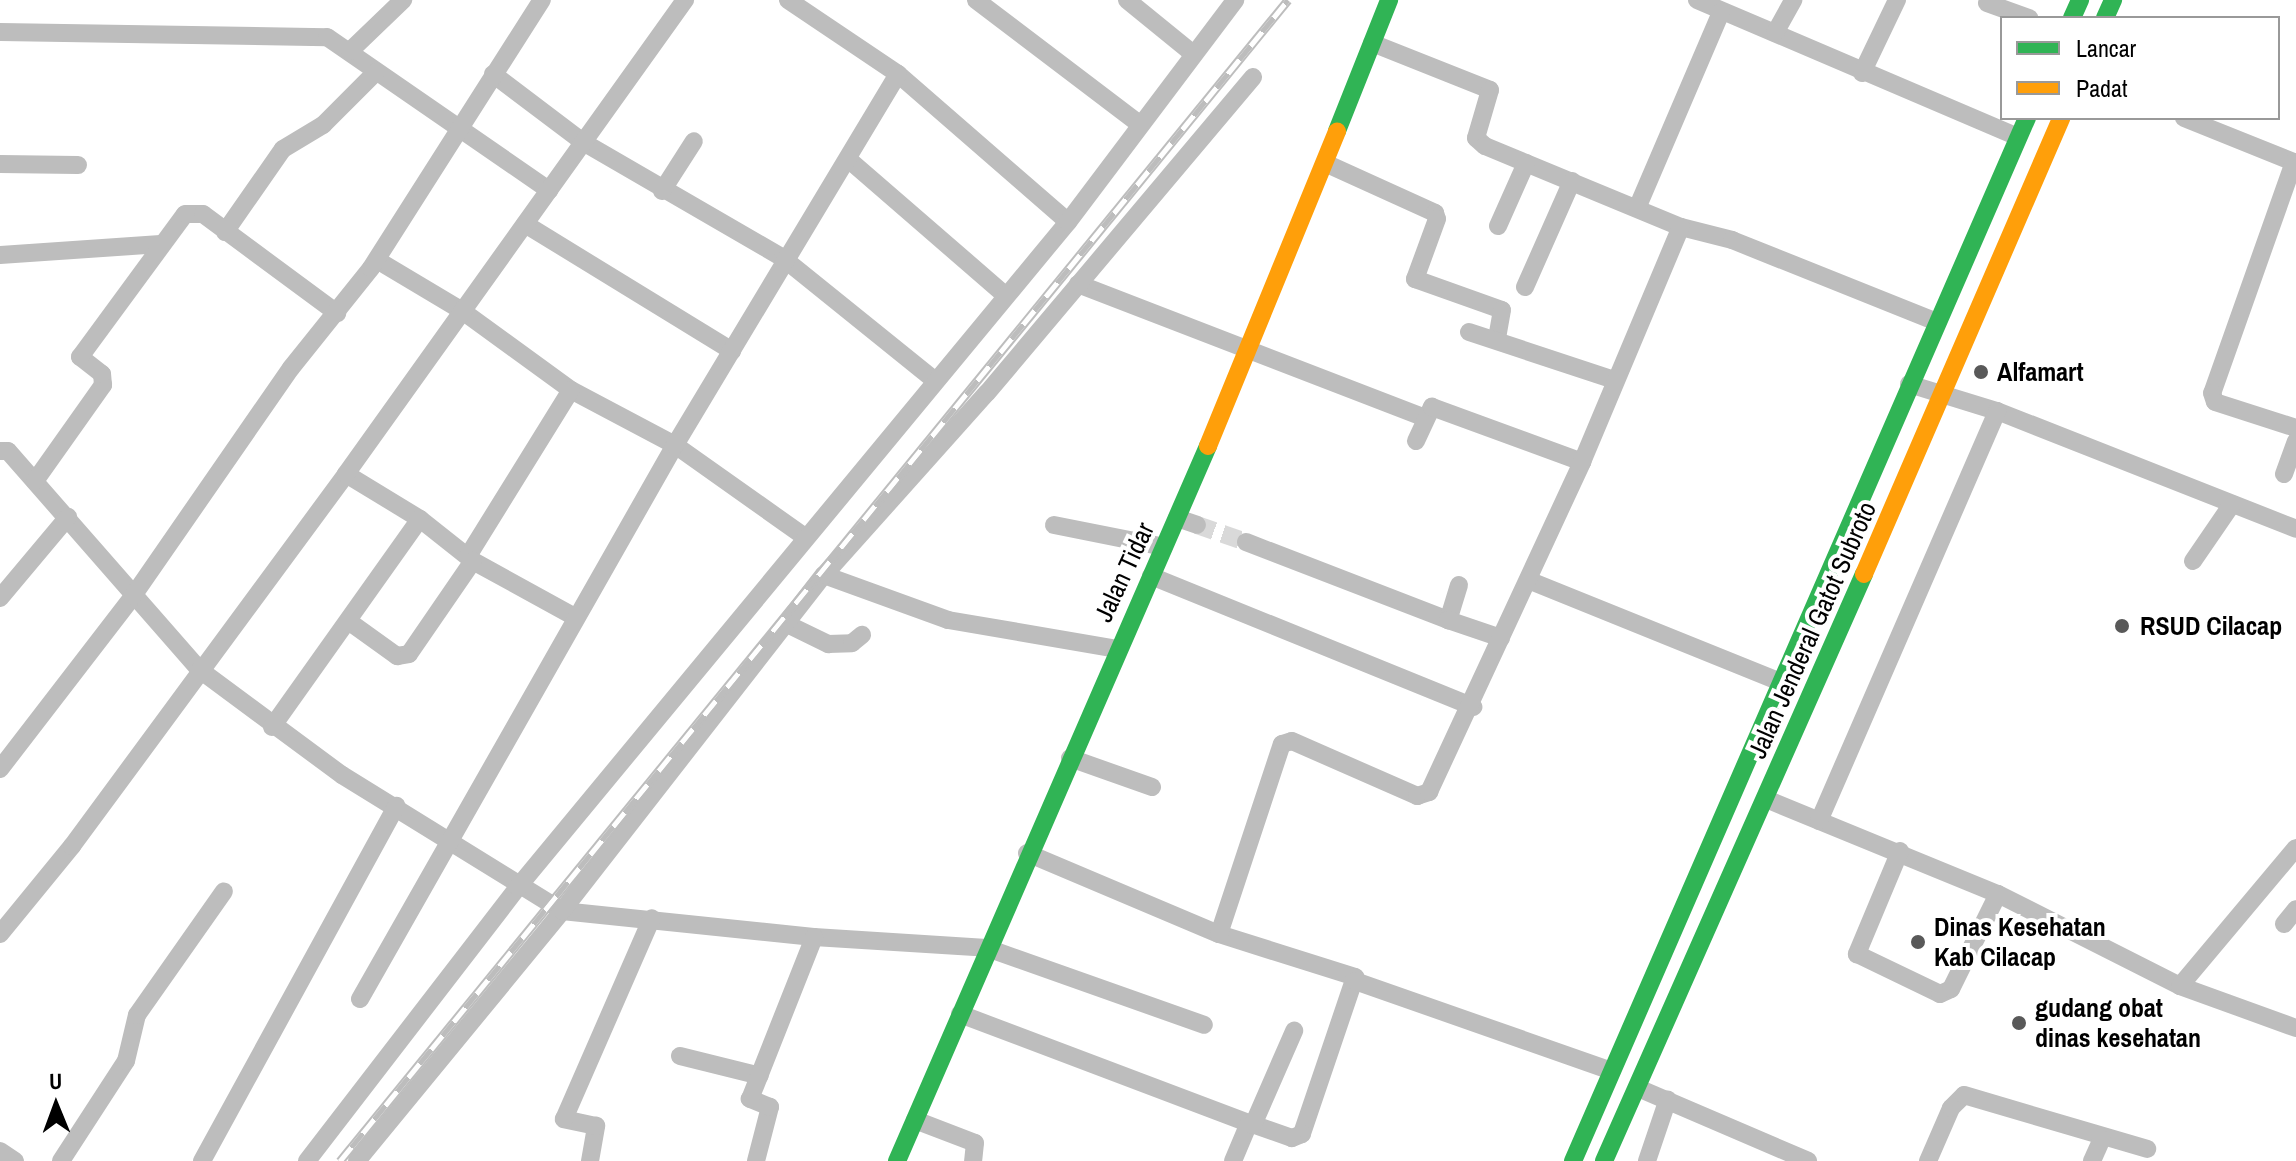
<!DOCTYPE html>
<style>
body{margin:0}
#map{position:relative;width:2296px;height:1161px;overflow:hidden;background:#fff;font-family:"Archivo Narrow",sans-serif}
div>[style]{position:absolute}
.street-tunnel>*{height:18px;margin-top:-9px;transform-origin:0;background:repeating-linear-gradient(90deg,#d9d9d9 0 18px,transparent 0 27px)}
.street>*{height:18px;margin:-9px;padding:0 9px;transform-origin:9px;border-radius:9px;background:#bdbdbd}
.fast>*{height:18px;margin:-9px;padding:0 9px;transform-origin:9px;border-radius:9px;background:#30b455}
.slow>*{height:18px;margin:-9px;padding:0 9px;transform-origin:9px;border-radius:9px;background:#ff9f0a}
.rail>*{height:9px;margin-top:-4.5px;transform-origin:0;background:repeating-linear-gradient(90deg,#fff 0 18px,#bdbdbd 0 36px);box-sizing:border-box;border-block:2px solid #bdbdbd}
.dots>*{width:22px;height:22px;translate:-50% -50%;box-sizing:border-box;border:4px solid #fff;border-radius:50%}
span{translate:-50% -50%;white-space:nowrap;text-align:center;line-height:1.15;-webkit-text-stroke:8px #fff;paint-order:stroke}
.poi-label{font-size:26px;color:#000;font-weight:700}
.left{translate:0 -50%;text-align:left}
.street-label{font-size:26px;color:#000}
.legend{position:absolute;left:2000px;top:16px;width:280px;height:104px;box-sizing:border-box;background:#fff;border:2px solid #999;margin:0;padding:10px 14px;list-style:none;font-size:24px;color:#000}
.legend li{display:flex;align-items:center;gap:16px;height:40px}
.legend b{width:40px;border:2px solid #999}
.north{position:absolute;left:16px;top:1065px;width:80px;height:80px;-webkit-text-stroke:6px #fff;paint-order:stroke;rotate:359deg;font-size:22px;font-weight:700;line-height:32px;text-align:center;color:#000}
.north::after{content:'';display:block;margin:auto;width:28px;height:36px;background:#000;clip-path:polygon(50% 0,100% 100%,50% 72%,0 100%)}
</style>
<div id="map">
<div class="street-tunnel">
<i style="left:1197px;top:525px;width:52px;rotate:19.1deg"></i>
</div>
<div class="street">
<i style="left:788px;top:0;width:133px;rotate:33.9deg"></i>
<i style="left:898px;top:74px;width:225px;rotate:41deg"></i>
<i style="left:976px;top:0;width:203px;rotate:37.2deg"></i>
<i style="left:1127px;top:0;width:84px;rotate:39.2deg"></i>
<i style="left:1697px;top:0;width:349px;rotate:23.1deg"></i>
<i style="left:1987px;top:3px;width:45px;rotate:19.7deg"></i>
<i style="left:0;top:32px;width:327px;rotate:0.9deg"></i>
<i style="left:327px;top:37px;width:270px;rotate:34.6deg"></i>
<i style="left:1775px;top:33px;width:38px;rotate:-61deg"></i>
<i style="left:1372px;top:43px;width:127px;rotate:21.7deg"></i>
<i style="left:1490px;top:90px;width:50px;rotate:106.3deg"></i>
<i style="left:1476px;top:138px;width:12px;rotate:42deg"></i>
<i style="left:1485px;top:146px;width:212px;rotate:22.5deg"></i>
<i style="left:1681px;top:227px;width:53px;rotate:14.3deg"></i>
<i style="left:1732px;top:240px;width:219px;rotate:21.8deg"></i>
<i style="left:350px;top:51px;width:74px;rotate:-43.9deg"></i>
<i style="left:1862px;top:73px;width:81px;rotate:-64.4deg"></i>
<i style="left:493px;top:74px;width:113px;rotate:37.1deg"></i>
<i style="left:583px;top:142px;width:231px;rotate:30.1deg"></i>
<i style="left:783px;top:258px;width:194px;rotate:38.9deg"></i>
<i style="left:2184px;top:118px;width:121px;rotate:21.9deg"></i>
<i style="left:848px;top:159px;width:208px;rotate:40.9deg"></i>
<i style="left:2294px;top:162px;width:245px;rotate:109.5deg"></i>
<i style="left:2212px;top:393px;width:9px;rotate:72deg"></i>
<i style="left:2215px;top:402px;width:85px;rotate:17.8deg"></i>
<i style="left:1325px;top:163px;width:121px;rotate:24.4deg"></i>
<i style="left:1435px;top:213px;width:6px;rotate:72deg"></i>
<i style="left:1437px;top:219px;width:64px;rotate:110.1deg"></i>
<i style="left:1415px;top:279px;width:92px;rotate:19.6deg"></i>
<i style="left:1502px;top:310px;width:29px;rotate:100deg"></i>
<i style="left:0;top:164px;width:78px;rotate:0.7deg"></i>
<i style="left:662px;top:191px;width:59px;rotate:-57.4deg"></i>
<i style="left:1638px;top:206px;width:211px;rotate:-66.8deg"></i>
<i style="left:525px;top:224px;width:243px;rotate:31.5deg"></i>
<i style="left:1498px;top:226px;width:69px;rotate:-66deg"></i>
<i style="left:225px;top:232px;width:101px;rotate:-55.1deg"></i>
<i style="left:283px;top:149px;width:47px;rotate:-31deg"></i>
<i style="left:323px;top:125px;width:75px;rotate:-45deg"></i>
<i style="left:0;top:255px;width:161px;rotate:-3.9deg"></i>
<i style="left:377px;top:260px;width:98px;rotate:30.8deg"></i>
<i style="left:461px;top:310px;width:136px;rotate:36deg"></i>
<i style="left:571px;top:390px;width:118px;rotate:27.9deg"></i>
<i style="left:675px;top:445px;width:159px;rotate:35.3deg"></i>
<i style="left:1078px;top:284px;width:372px;rotate:21.1deg"></i>
<i style="left:1525px;top:287px;width:116px;rotate:-66.1deg"></i>
<i style="left:1469px;top:332px;width:153px;rotate:18.3deg"></i>
<i style="left:1909px;top:384px;width:92px;rotate:17.1deg"></i>
<i style="left:1997px;top:411px;width:321px;rotate:21.5deg"></i>
<i style="left:1416px;top:441px;width:38px;rotate:-65deg"></i>
<i style="left:1432px;top:407px;width:160px;rotate:20.1deg"></i>
<i style="left:0;top:451px;width:8px"></i>
<i style="left:8px;top:451px;width:291px;rotate:48.8deg"></i>
<i style="left:200px;top:670px;width:177px;rotate:36.5deg"></i>
<i style="left:342px;top:775px;width:259px;rotate:31.7deg"></i>
<i style="left:562px;top:911px;width:253px;rotate:5.9deg"></i>
<i style="left:814px;top:937px;width:173px;rotate:3.6deg"></i>
<i style="left:987px;top:948px;width:230px;rotate:19.5deg"></i>
<i style="left:346px;top:474px;width:87px;rotate:31.3deg"></i>
<i style="left:420px;top:519px;width:68px;rotate:38.4deg"></i>
<i style="left:473px;top:561px;width:116px;rotate:28.8deg"></i>
<i style="left:2284px;top:474px;width:35px;rotate:-70deg"></i>
<i style="left:35px;top:481px;width:118px;rotate:-54.7deg"></i>
<i style="left:103px;top:385px;width:11px;rotate:-95deg"></i>
<i style="left:102px;top:374px;width:28px;rotate:-142deg"></i>
<i style="left:80px;top:357px;width:177px;rotate:-53.7deg"></i>
<i style="left:185px;top:214px;width:18px"></i>
<i style="left:203px;top:214px;width:167px;rotate:36.5deg"></i>
<i style="left:1177px;top:518px;width:21px;rotate:19deg"></i>
<i style="left:1054px;top:525px;width:112px;rotate:11.3deg"></i>
<i style="left:1246px;top:542px;width:217px;rotate:21.1deg"></i>
<i style="left:468px;top:556px;width:195px;rotate:-58.2deg"></i>
<i style="left:2193px;top:561px;width:69px;rotate:-55.6deg"></i>
<i style="left:824px;top:575px;width:132px;rotate:19.9deg"></i>
<i style="left:948px;top:620px;width:171px;rotate:9.7deg"></i>
<i style="left:1151px;top:576px;width:348px;rotate:22.1deg"></i>
<i style="left:1528px;top:580px;width:270px;rotate:22deg"></i>
<i style="left:1459px;top:585px;width:37px;rotate:107deg"></i>
<i style="left:1448px;top:620px;width:56px;rotate:18.8deg"></i>
<i style="left:0;top:598px;width:106px;rotate:-50deg"></i>
<i style="left:351px;top:623px;width:57px;rotate:35.7deg"></i>
<i style="left:397px;top:656px;width:12px;rotate:-9deg"></i>
<i style="left:409px;top:654px;width:113px;rotate:-55.5deg"></i>
<i style="left:787px;top:624px;width:46px;rotate:26deg"></i>
<i style="left:828px;top:644px;width:24px;rotate:-2deg"></i>
<i style="left:852px;top:643px;width:13px;rotate:-39deg"></i>
<i style="left:272px;top:727px;width:255px;rotate:-54.6deg"></i>
<i style="left:1070px;top:758px;width:87px;rotate:19.5deg"></i>
<i style="left:0;top:769px;width:218px;rotate:-52.4deg"></i>
<i style="left:133px;top:596px;width:277px;rotate:-55.3deg"></i>
<i style="left:291px;top:368px;width:128px;rotate:-51.3deg"></i>
<i style="left:371px;top:268px;width:318px;rotate:-57.5deg"></i>
<i style="left:1766px;top:799px;width:251px;rotate:22.3deg"></i>
<i style="left:1998px;top:894px;width:204px;rotate:26.8deg"></i>
<i style="left:2180px;top:986px;width:123px;rotate:19.9deg"></i>
<i style="left:1819px;top:821px;width:447px;rotate:-66.5deg"></i>
<i style="left:1900px;top:851px;width:112px;rotate:112.7deg"></i>
<i style="left:1857px;top:954px;width:92px;rotate:25.7deg"></i>
<i style="left:1940px;top:994px;width:12px;rotate:-24deg"></i>
<i style="left:1951px;top:989px;width:106px;rotate:-63.7deg"></i>
<i style="left:1027px;top:853px;width:208px;rotate:22.9deg"></i>
<i style="left:1219px;top:934px;width:143px;rotate:17.5deg"></i>
<i style="left:1355px;top:977px;width:166px;rotate:108.7deg"></i>
<i style="left:1302px;top:1134px;width:11px;rotate:158deg"></i>
<i style="left:1292px;top:1138px;width:46px;rotate:-160.8deg"></i>
<i style="left:2284px;top:924px;width:19px;rotate:-51deg"></i>
<i style="left:0;top:934px;width:114px;rotate:-50.7deg"></i>
<i style="left:72px;top:846px;width:462px;rotate:-53.6deg"></i>
<i style="left:346px;top:474px;width:583px;rotate:-54.43deg"></i>
<i style="left:1219px;top:934px;width:200px;rotate:-71.7deg"></i>
<i style="left:1282px;top:744px;width:10px;rotate:-17deg"></i>
<i style="left:1292px;top:741px;width:137px;rotate:23.7deg"></i>
<i style="left:1417px;top:796px;width:13px;rotate:-18deg"></i>
<i style="left:1429px;top:792px;width:364px;rotate:-65.1deg"></i>
<i style="left:1582px;top:462px;width:255px;rotate:-67.2deg"></i>
<i style="left:1355px;top:981px;width:272px;rotate:19.3deg"></i>
<i style="left:2180px;top:986px;width:180px;rotate:-50deg"></i>
<i style="left:360px;top:999px;width:637px;rotate:-60.38deg"></i>
<i style="left:675px;top:445px;width:433px;rotate:-59deg"></i>
<i style="left:960px;top:1014px;width:309px;rotate:20.7deg"></i>
<i style="left:1249px;top:1123px;width:41px;rotate:112.8deg"></i>
<i style="left:680px;top:1056px;width:82px;rotate:14deg"></i>
<i style="left:1638px;top:1088px;width:185px;rotate:23.2deg"></i>
<i style="left:915px;top:1120px;width:64px;rotate:21deg"></i>
<i style="left:975px;top:1143px;width:18px;rotate:96deg"></i>
<i style="left:1253px;top:1125px;width:103px;rotate:-66.4deg"></i>
<i style="left:0;top:1151px;width:18px;rotate:34deg"></i>
<i style="left:61px;top:1161px;width:119px;rotate:-57deg"></i>
<i style="left:126px;top:1061px;width:47px;rotate:-76.6deg"></i>
<i style="left:137px;top:1015px;width:151px;rotate:-54.9deg"></i>
<i style="left:202px;top:1161px;width:405px;rotate:-61.3deg"></i>
<i style="left:307px;top:1161px;width:346px;rotate:-52.4deg"></i>
<i style="left:518px;top:887px;width:863px;rotate:-50.41deg"></i>
<i style="left:1068px;top:222px;width:278px;rotate:-53deg"></i>
<i style="left:357px;top:1161px;width:323px;rotate:-50.6deg"></i>
<i style="left:562px;top:911px;width:426px;rotate:-52.1deg"></i>
<i style="left:824px;top:575px;width:244px;rotate:-48.2deg"></i>
<i style="left:987px;top:393px;width:413px;rotate:-49.9deg"></i>
<i style="left:590px;top:1161px;width:36px;rotate:-80deg"></i>
<i style="left:596px;top:1126px;width:33px;rotate:-168deg"></i>
<i style="left:564px;top:1119px;width:219px;rotate:-66.4deg"></i>
<i style="left:756px;top:1161px;width:56px;rotate:-75.5deg"></i>
<i style="left:770px;top:1107px;width:22px;rotate:-158deg"></i>
<i style="left:750px;top:1099px;width:174px;rotate:-68.4deg"></i>
<i style="left:1647px;top:1161px;width:65px;rotate:-71.3deg"></i>
<i style="left:1928px;top:1161px;width:58px;rotate:-66.5deg"></i>
<i style="left:1951px;top:1108px;width:18px;rotate:-45deg"></i>
<i style="left:1964px;top:1095px;width:191px;rotate:16.4deg"></i>
<i style="left:2092px;top:1161px;width:24px;rotate:-66deg"></i>
</div>
<div class="fast">
<i style="left:2072px;top:18px;width:20px;rotate:-66deg"></i>
<i style="left:2105px;top:18px;width:20px;rotate:-66deg"></i>
<i style="left:1337px;top:131px;width:141px;rotate:-68.3deg"></i>
<i style="left:897px;top:1161px;width:780px;rotate:-66.49deg"></i>
<i style="left:1573px;top:1161px;width:1138px;rotate:-66.48deg"></i>
<i style="left:1604px;top:1161px;width:642px;rotate:-66.11deg"></i>
</div>
<div class="slow">
<i style="left:1208px;top:446px;width:340px;rotate:-67.7deg"></i>
<i style="left:1864px;top:574px;width:497px;rotate:-66.6deg"></i>
</div>
<div class="rail">
<i style="left:340px;top:1161px;width:1499px;rotate:-50.77deg"></i>
</div>
<div class="dots">
<i style="left:1981px;top:372px;background:#595959"></i>
<i style="left:2122px;top:626px;background:#595959"></i>
<i style="left:1918px;top:942px;background:#595959"></i>
<i style="left:2019px;top:1023px;background:#595959"></i>
</div>
<div class="poi-label">
<span class="left" style="left:1997px;top:372px">Alfamart</span>
<span class="left" style="left:2140px;top:626px">RSUD Cilacap</span>
<span class="left" style="left:1934px;top:942px">Dinas Kesehatan<br>Kab Cilacap</span>
<span class="left" style="left:2035px;top:1023px">gudang obat<br>dinas kesehatan</span>
</div>
<div class="street-label">
<span style="left:1124px;top:572px;rotate:-65deg">Jalan Tidar</span>
<span style="left:1812px;top:630px;rotate:-66deg">Jalan Jenderal Gatot Subroto</span>
</div>
<ul class="legend">
<li><b style="height:10px;background:#30b455"></b>Lancar</li>
<li><b style="height:10px;background:#ff9f0a"></b>Padat</li>
</ul>
<div class="north">U</div>
</div>
